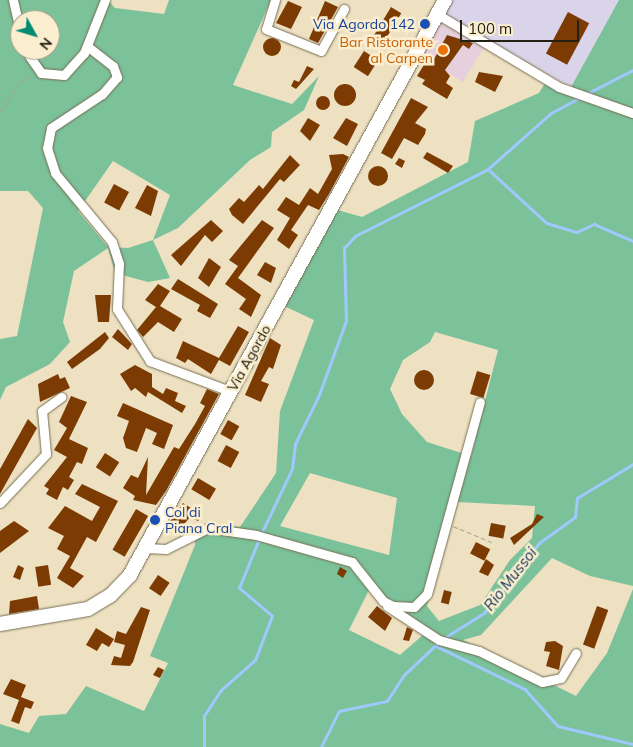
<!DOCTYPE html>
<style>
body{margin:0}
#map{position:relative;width:633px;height:747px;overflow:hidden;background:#ede1c2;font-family:Mulish,sans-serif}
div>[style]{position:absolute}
.commercial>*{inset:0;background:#e7d0dd;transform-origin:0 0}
.industrial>*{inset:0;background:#dad4ea}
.green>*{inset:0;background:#7bc19a}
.stream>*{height:2.5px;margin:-1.25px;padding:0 1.25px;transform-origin:1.25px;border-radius:1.25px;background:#9fc9fd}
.building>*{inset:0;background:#7d3b04;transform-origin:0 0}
.round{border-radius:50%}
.path>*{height:1px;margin-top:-0.5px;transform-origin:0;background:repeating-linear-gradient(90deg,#a9a087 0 5px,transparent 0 7.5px)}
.roads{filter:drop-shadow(0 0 1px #776d51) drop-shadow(0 0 1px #776d51)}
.minor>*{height:9px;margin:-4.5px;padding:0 4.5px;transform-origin:4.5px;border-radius:4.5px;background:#fff}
.primary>*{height:14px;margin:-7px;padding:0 7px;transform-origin:7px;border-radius:7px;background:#fff}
.dots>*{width:14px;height:14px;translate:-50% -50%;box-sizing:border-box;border:2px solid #faeecf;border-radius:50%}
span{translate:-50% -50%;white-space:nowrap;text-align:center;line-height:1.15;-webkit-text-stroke:5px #faeecf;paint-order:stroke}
.transit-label{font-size:14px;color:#164399}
.right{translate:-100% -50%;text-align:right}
.left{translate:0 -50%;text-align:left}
.food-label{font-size:14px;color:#c56008}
.street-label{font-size:14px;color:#242014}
.water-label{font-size:15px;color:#0b2f57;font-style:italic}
.north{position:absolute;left:10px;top:10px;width:50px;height:50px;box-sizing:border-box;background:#faeecf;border:1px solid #a49c84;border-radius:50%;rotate:129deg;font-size:14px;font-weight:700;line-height:20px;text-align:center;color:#242014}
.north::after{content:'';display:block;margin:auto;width:18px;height:22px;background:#018b72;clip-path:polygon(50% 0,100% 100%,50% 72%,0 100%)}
.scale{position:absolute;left:460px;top:20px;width:119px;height:22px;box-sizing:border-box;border:2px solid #242014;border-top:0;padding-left:6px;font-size:15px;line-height:18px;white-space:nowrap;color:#242014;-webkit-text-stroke:4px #faeecf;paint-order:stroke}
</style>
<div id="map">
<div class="commercial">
<i style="left:441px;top:13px;width:55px;height:47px;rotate:32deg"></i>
</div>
<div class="industrial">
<i style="clip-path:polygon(448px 0,619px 0,571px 87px,441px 13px)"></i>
</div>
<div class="green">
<i style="clip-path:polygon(evenodd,0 0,108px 0,115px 8px,164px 14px,169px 0,271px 0,233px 85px,292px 104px,319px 76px,304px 110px,272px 132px,271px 147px,250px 160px,178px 228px,153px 240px,170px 278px,148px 282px,115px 273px,108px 248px,74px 271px,63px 322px,70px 342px,50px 364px,6px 387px,0 400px,0 339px,17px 336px,43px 208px,28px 191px,0 191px,0 0,20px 20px,50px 20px,50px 50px,20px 50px,20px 20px,0 0,113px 161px,170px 195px,153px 240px,128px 248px,108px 247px,78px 211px,113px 161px)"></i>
<i style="clip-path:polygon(evenodd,619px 0,633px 0,633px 586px,590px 576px,552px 558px,481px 635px,463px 640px,576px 696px,607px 653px,633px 589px,633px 747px,0 747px,0 724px,29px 733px,39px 716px,66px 714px,86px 686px,144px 711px,168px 663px,150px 656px,195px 545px,195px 530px,214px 525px,240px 527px,276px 473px,280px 411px,314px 320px,282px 305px,334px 209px,362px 217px,468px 162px,475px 121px,539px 93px,548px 78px,571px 87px,619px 0,435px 332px,498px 350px,471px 456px,427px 442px,402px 414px,390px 389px,403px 360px,430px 342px,435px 332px,619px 0,310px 473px,397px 498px,389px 555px,280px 526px,310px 473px,619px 0,457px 502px,535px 506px,532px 538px,510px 560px,480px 605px,439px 621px,427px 606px,457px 502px,619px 0,370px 588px,424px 634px,400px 655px,349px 630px,370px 588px)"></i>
</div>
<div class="stream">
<i style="left:588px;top:93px;width:51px;rotate:-27.1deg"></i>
<i style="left:488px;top:169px;width:80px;rotate:42.5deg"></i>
<i style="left:547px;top:223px;width:31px;rotate:17deg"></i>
<i style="left:577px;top:232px;width:19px;rotate:-25deg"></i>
<i style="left:594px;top:224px;width:43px;rotate:23.6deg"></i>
<i style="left:261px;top:534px;width:72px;rotate:-64.5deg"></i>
<i style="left:292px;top:469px;width:25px;rotate:-83deg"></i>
<i style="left:295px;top:444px;width:55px;rotate:-63.9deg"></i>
<i style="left:319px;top:395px;width:79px;rotate:-70deg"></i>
<i style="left:346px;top:321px;width:73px;rotate:-91.6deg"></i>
<i style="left:344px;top:248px;width:16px;rotate:-47deg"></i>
<i style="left:355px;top:236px;width:149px;rotate:-26.7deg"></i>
<i style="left:488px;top:169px;width:84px;rotate:-41.6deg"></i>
<i style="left:551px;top:113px;width:34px;rotate:-28deg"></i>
<i style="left:444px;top:638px;width:47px;rotate:-32deg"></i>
<i style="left:484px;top:613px;width:89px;rotate:-51.8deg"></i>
<i style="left:539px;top:543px;width:44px;rotate:-35.8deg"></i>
<i style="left:575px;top:517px;width:19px;rotate:-84deg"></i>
<i style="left:577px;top:498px;width:66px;rotate:-31.3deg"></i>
<i style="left:436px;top:646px;width:99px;rotate:25.8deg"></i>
<i style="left:525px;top:689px;width:50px;rotate:48.3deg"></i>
<i style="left:558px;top:726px;width:77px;rotate:13.5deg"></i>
<i style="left:204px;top:747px;width:31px;rotate:-90deg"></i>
<i style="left:204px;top:716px;width:30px;rotate:-57deg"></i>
<i style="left:220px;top:691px;width:47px;rotate:-41.5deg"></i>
<i style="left:255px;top:660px;width:47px;rotate:-68.9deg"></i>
<i style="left:272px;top:616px;width:43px;rotate:-139.7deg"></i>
<i style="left:239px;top:588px;width:53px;rotate:-67.8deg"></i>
<i style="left:321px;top:747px;width:40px;rotate:-63.4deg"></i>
<i style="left:339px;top:711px;width:49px;rotate:-11.8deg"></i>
<i style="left:387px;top:701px;width:31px;rotate:-57deg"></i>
<i style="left:404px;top:675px;width:47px;rotate:-43.3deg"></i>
</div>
<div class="building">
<i style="clip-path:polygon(288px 1px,302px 7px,291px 29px,276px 23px)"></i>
<i style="clip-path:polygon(325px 1px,338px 7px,318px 43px,309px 39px)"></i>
<i style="left:391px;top:7px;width:12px;height:39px;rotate:31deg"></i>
<i style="left:568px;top:12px;width:24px;height:47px;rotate:28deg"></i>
<i style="clip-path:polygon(447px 35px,473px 43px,469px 49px,463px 45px,445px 70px,450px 76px,446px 83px,453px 88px,447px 99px,422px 84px,425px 80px,417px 76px,427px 60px,432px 63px)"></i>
<i class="round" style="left:263px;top:38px;width:18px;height:18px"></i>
<i style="left:364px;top:51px;width:17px;height:19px;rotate:33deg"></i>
<i style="clip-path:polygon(307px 66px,314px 69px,296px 89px,291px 86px,294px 80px,299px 82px)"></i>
<i style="clip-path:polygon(479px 72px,503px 76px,495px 92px,475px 82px)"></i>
<i class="round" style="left:334px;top:84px;width:22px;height:22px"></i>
<i class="round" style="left:316px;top:96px;width:14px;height:14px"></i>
<i style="clip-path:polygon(411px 98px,428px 107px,415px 123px,426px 129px,425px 134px,418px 145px,404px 138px,392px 159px,381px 153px)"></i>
<i style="clip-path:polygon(308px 118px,320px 125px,310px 141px,300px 131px)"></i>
<i style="clip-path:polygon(346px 118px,358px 124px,347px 146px,333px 138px)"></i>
<i style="clip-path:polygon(427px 152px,453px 166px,448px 173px,423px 158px)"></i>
<i style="clip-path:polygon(343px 154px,349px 157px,329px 194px,319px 210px,308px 205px,291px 230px,298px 235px,289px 249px,277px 240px,290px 218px,277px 210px,286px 197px,299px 205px,310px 188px,318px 194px,332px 169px,329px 155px)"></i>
<i style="clip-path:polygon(290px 155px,300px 165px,284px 182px,280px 179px,243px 224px,232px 215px,229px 209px,239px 198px,244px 202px,259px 185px,263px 189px)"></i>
<i style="clip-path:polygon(399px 158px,405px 161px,402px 168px,395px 164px)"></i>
<i class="round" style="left:368px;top:166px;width:20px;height:20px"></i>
<i style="left:114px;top:184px;width:17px;height:21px;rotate:28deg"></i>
<i style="clip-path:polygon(147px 185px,158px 191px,151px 216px,135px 208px)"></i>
<i style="clip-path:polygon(211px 220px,223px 231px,212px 242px,205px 235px,181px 266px,171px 255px)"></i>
<i style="clip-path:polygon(262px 220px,274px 228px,238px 278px,261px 295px,251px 317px,239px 309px,246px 299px,225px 284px,238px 266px,229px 260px)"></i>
<i style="clip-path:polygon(209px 258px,221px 267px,209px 287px,198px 278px)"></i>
<i style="clip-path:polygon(265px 262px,276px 268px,271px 283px,257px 275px)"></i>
<i style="clip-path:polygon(178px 279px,218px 304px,210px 318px,197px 311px,200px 305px,171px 289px)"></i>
<i style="clip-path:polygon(158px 284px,170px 291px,160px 306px,182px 319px,174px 332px,158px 322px,143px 337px,137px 330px,156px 307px,145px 300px)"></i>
<i style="clip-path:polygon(95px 295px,111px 295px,109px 322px,98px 322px)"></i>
<i style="clip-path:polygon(238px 326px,249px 332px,230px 366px,219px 360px,211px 374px,188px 359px,185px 363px,176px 358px,183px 341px,219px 358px)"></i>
<i style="clip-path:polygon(118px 329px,132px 344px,128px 350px,112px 337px)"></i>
<i style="clip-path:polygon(105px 332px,109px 338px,100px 349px,72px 369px,67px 362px)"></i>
<i style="clip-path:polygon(270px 338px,281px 345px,273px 369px,269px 367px,261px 381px,269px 384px,261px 402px,245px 395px)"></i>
<i style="clip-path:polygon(135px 365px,152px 374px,152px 387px,163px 394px,166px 388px,178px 393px,175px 401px,186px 406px,182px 413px,148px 392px,146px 397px,135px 388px,131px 391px,120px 374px)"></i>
<i class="round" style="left:414px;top:370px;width:20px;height:20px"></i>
<i style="left:477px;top:371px;width:14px;height:24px;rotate:17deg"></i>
<i style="clip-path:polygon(58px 374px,60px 379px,65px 377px,70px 388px,40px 402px,38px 384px)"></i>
<i style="clip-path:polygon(207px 389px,219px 394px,166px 491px,156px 505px,133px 500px,135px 496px,123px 488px,131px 475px,138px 478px,148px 457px,146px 495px,174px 447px,179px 449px,195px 424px,205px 406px,200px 403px)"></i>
<i style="clip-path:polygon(71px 396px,87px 402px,69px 439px,88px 448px,82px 464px,77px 462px,69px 477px,74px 480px,68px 490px,63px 487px,57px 500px,46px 494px,49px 489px,44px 486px,67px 457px,54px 450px,67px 428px,59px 422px)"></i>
<i style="clip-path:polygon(123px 403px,173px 425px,164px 449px,152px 444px,157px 433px,146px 428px,137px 452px,126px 448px,123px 438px,129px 421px,117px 416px)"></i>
<i style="clip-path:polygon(28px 419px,37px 428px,0 494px,0 469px)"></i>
<i style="left:228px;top:420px;width:13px;height:16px;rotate:29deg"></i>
<i style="left:226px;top:445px;width:15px;height:18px;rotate:28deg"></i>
<i style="left:105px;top:453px;width:17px;height:17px;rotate:33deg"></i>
<i style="left:198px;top:478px;width:21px;height:13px;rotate:31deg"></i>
<i style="clip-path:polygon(82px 484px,118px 501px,96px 542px,87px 537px,70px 568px,84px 576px,73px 588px,57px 578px,70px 556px,57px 549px,64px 536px,48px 528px,65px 506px,92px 521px,100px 507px,75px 494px)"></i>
<i style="clip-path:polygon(183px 503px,202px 515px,198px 521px,190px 517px,176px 534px,170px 521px)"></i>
<i style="left:136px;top:509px;width:14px;height:47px;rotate:30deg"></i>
<i style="clip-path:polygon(537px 514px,544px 517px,514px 545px,510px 538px,532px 524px)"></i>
<i style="clip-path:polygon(14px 521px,29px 531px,0 553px,0 531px)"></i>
<i style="left:491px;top:523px;width:15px;height:13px;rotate:11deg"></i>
<i style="left:476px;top:542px;width:16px;height:13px;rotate:27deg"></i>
<i style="clip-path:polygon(486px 559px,494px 565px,488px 576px,479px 572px)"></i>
<i style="clip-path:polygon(18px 565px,24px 568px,20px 580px,13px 577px)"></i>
<i style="left:48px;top:565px;width:20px;height:13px;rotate:81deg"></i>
<i style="clip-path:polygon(340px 567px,347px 571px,343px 578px,337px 574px)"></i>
<i style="left:158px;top:575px;width:14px;height:16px;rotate:34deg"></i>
<i style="left:444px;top:590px;width:8px;height:13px;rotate:14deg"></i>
<i style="clip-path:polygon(37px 596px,39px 609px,9px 614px,10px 601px)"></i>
<i style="clip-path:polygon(377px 606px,392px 618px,385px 631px,368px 617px)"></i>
<i style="left:597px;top:606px;width:12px;height:41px;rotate:20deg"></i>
<i style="clip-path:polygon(141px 607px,150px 610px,133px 662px,130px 666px,111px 665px,114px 656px,121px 658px,125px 645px,114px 642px,117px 631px,126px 634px)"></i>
<i style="clip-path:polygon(407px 627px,413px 630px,409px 641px,403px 640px)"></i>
<i style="clip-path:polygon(96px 628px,114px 639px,109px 647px,102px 643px,97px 651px,86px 645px)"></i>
<i style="clip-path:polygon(555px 641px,563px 646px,559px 670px,546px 666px,550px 652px,544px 651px,546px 642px)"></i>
<i style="clip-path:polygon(158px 667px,164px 670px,160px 678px,153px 675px)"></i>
<i style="clip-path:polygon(11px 679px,26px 685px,21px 697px,34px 702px,31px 709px,25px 707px,19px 724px,11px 721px,19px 700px,3px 694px)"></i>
</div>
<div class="path">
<i style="left:0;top:112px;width:36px;rotate:-56deg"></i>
<i style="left:20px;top:82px;width:13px;rotate:-32deg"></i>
<i style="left:453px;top:526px;width:44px;rotate:22.5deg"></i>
</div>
<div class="roads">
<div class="minor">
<i style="left:13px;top:0;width:32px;rotate:77deg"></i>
<i style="left:275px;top:0;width:30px;rotate:107deg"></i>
<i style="left:266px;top:29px;width:59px;rotate:21.8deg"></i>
<i style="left:321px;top:51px;width:48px;rotate:-61.3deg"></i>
<i style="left:437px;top:14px;width:142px;rotate:30.9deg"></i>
<i style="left:559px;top:87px;width:78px;rotate:19.4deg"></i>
<i style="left:87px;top:46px;width:33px;rotate:38deg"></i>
<i style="left:113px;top:66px;width:12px;rotate:70deg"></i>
<i style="left:117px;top:77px;width:23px;rotate:131deg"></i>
<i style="left:102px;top:94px;width:61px;rotate:146.3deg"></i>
<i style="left:51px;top:128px;width:20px;rotate:101deg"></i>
<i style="left:47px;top:148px;width:26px;rotate:72deg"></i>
<i style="left:55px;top:173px;width:89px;rotate:50.4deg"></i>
<i style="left:112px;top:242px;width:22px;rotate:72deg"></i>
<i style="left:119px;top:263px;width:46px;rotate:92.5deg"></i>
<i style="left:117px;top:309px;width:62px;rotate:57.6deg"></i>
<i style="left:150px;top:361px;width:85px;rotate:20.6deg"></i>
<i style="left:25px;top:50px;width:28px;rotate:55deg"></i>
<i style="left:41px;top:73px;width:23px;rotate:5deg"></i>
<i style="left:64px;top:75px;width:30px;rotate:-48deg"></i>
<i style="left:84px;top:53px;width:57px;rotate:-68.4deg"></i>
<i style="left:0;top:503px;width:67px;rotate:-46.8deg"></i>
<i style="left:46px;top:454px;width:43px;rotate:-95.3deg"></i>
<i style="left:42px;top:411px;width:24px;rotate:-36deg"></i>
<i style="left:145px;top:548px;width:21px;rotate:3deg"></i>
<i style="left:166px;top:549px;width:47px;rotate:-26.6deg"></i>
<i style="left:208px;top:528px;width:49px;rotate:8.3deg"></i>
<i style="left:256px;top:535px;width:100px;rotate:15.7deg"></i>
<i style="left:352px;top:562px;width:50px;rotate:51.5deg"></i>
<i style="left:383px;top:601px;width:11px;rotate:27deg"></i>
<i style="left:393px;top:606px;width:21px;rotate:3deg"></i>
<i style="left:414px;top:607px;width:18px;rotate:-45deg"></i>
<i style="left:427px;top:594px;width:199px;rotate:-74.6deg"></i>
<i style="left:387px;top:606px;width:62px;rotate:33.2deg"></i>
<i style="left:439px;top:640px;width:41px;rotate:15.4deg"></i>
<i style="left:479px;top:651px;width:70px;rotate:26.2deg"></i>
<i style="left:542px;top:682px;width:19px;rotate:-12deg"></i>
<i style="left:561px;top:678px;width:29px;rotate:-59deg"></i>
</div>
<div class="primary">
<i style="left:0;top:624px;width:89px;rotate:-9.7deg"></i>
<i style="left:88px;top:609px;width:26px;rotate:-31deg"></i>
<i style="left:110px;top:596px;width:29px;rotate:-46deg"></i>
<i style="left:130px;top:575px;width:656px;rotate:-61.28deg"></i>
</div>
</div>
<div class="dots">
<i style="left:425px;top:24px;background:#1a4fb4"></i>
<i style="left:443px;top:50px;background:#e8710a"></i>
<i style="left:155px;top:520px;background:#1a4fb4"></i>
</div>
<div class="transit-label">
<span class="right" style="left:415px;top:24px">Via Agordo 142</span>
<span class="left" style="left:165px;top:520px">Col di<br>Piana Cral</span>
</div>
<div class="food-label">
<span class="right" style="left:433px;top:50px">Bar Ristorante<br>al Carpen</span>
</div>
<div class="street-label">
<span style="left:249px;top:358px;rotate:-61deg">Via Agordo</span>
</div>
<div class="water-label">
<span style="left:510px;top:579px;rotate:-52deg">Rio Mussoi</span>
</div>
<div class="north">N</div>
<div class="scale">100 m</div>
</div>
